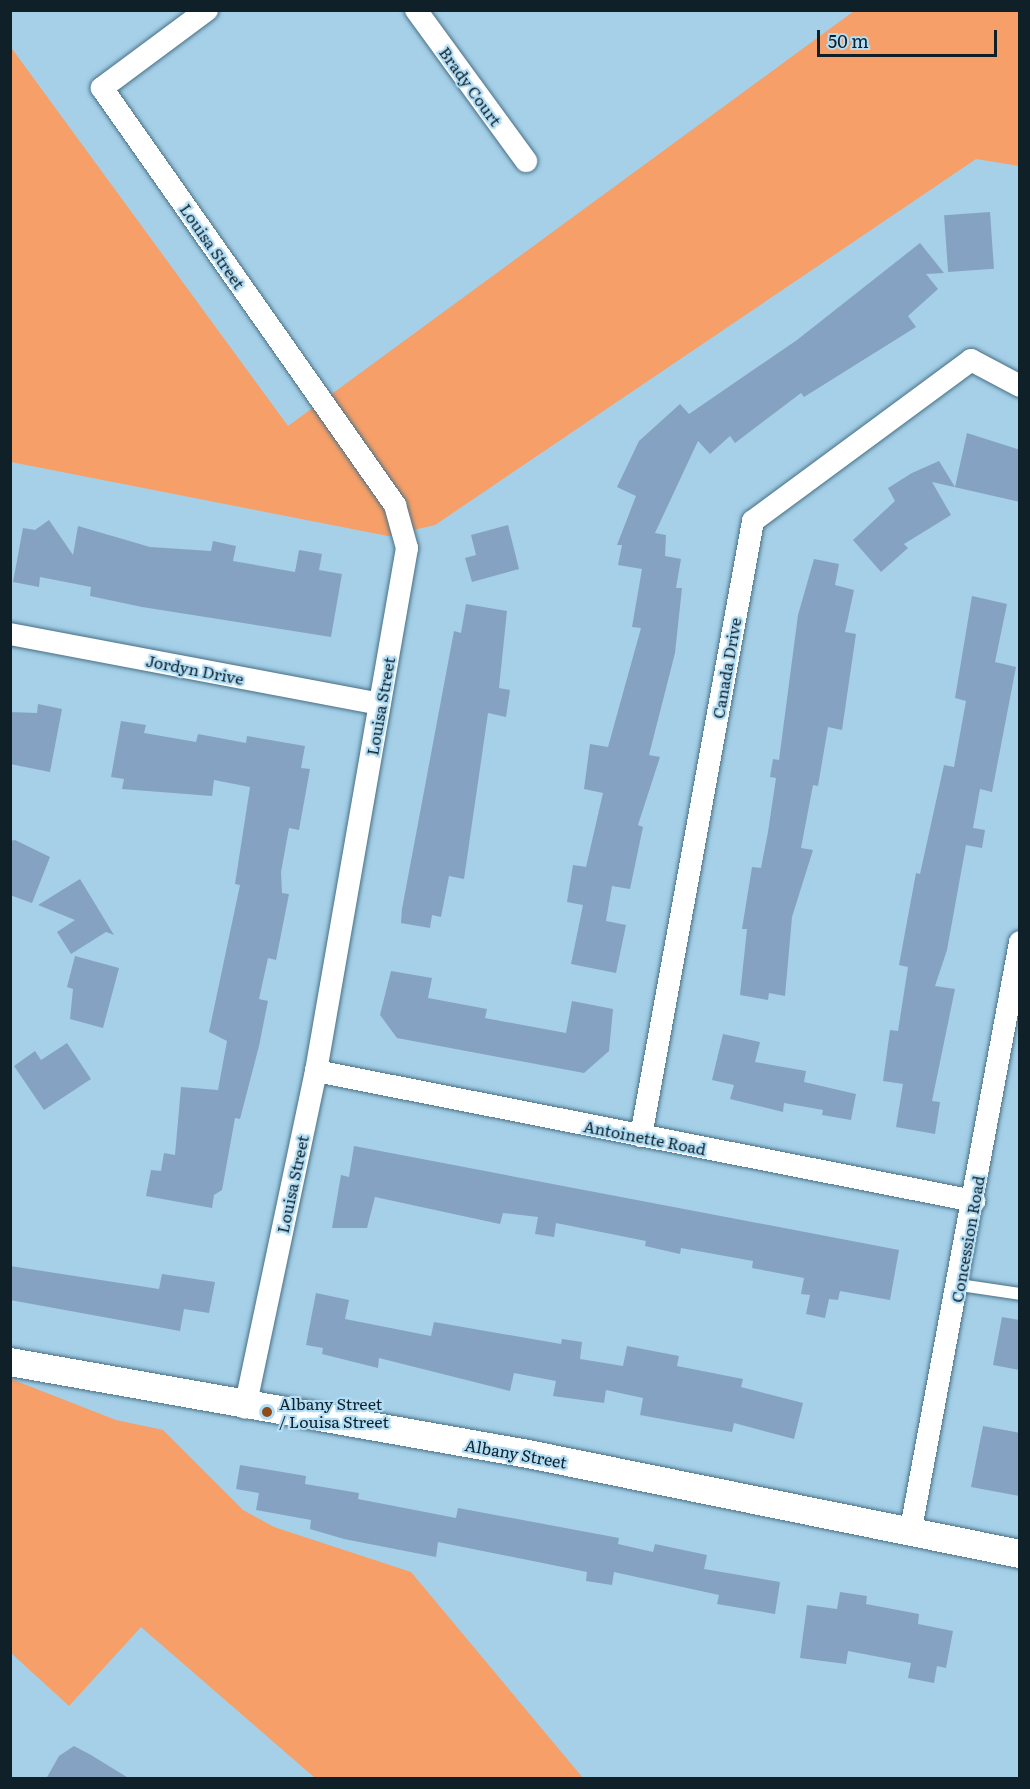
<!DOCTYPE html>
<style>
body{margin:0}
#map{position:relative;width:1030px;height:1789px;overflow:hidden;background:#a5d0e8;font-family:Literata,serif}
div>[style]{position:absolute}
.green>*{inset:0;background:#f69f68}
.building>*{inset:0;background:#86a2c2;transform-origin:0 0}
.roads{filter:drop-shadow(0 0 2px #487085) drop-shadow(0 0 2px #487085)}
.service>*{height:12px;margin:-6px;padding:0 6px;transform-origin:6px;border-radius:6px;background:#fff}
.minor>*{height:22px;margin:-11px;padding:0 11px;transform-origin:11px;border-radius:11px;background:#fff}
.tertiary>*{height:28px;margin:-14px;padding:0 14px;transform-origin:14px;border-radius:14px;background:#fff}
.dots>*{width:16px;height:16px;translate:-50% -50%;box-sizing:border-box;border:3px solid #b2ddf5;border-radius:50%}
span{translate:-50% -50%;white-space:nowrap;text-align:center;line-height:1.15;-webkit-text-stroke:4.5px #b2ddf5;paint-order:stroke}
.street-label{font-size:16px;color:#0f2028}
.poi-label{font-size:16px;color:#0f2028}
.left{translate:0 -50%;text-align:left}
.frame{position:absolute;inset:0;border:12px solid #0f2028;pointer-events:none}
.scale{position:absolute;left:817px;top:30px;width:180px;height:27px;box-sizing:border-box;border:3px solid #0f2028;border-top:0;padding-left:8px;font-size:18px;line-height:21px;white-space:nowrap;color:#0f2028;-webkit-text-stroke:4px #b2ddf5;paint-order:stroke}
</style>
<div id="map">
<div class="green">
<i style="clip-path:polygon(854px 11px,1019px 11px,1019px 166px,976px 159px,435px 525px,388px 536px,11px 462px,10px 46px,288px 426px)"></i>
<i style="clip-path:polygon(11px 1379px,116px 1420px,163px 1430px,243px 1510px,274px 1527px,411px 1572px,583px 1778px,315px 1778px,141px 1627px,69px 1706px,11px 1653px)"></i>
</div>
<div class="building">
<i style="left:990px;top:212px;width:57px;height:46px;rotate:86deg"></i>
<i style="clip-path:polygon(920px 243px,944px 273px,926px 274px,938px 289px,908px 316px,916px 327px,804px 397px,801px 393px,735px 443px,730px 436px,710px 454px,698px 441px,655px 533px,666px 535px,665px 556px,681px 559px,676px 588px,682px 588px,675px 653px,649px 755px,660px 757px,638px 825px,643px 827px,630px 889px,612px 886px,606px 921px,626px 925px,616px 973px,571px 964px,583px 905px,567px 902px,573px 865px,586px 867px,603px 793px,584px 789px,590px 744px,608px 747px,641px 628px,632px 627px,642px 569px,618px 565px,622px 545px,617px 545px,636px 496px,617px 487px,639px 441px,680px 404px,689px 414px,797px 340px)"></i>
<i style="clip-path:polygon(967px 433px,1020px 450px,1020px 502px,932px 482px,951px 515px,904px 544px,908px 548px,881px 572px,853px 540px,895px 501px,888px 488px,912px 473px,939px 461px,955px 487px)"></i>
<i style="clip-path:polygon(49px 520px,73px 555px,78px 526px,150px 547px,211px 551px,213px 541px,236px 546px,233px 561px,295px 572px,299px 550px,322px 554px,319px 570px,342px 574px,331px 637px,142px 607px,90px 596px,91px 587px,40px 577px,39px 587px,13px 582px,23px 528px,35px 530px)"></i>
<i style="clip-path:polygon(508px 525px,519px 569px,472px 582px,465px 558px,476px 555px,471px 535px)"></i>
<i style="clip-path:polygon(814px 559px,839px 564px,835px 585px,854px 590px,845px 632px,856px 634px,842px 730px,828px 727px,818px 786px,813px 785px,801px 848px,813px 850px,792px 917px,785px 996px,769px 993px,768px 1000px,740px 995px,747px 929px,742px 929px,752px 867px,761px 868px,768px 832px,776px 778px,770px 777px,773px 759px,779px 760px,798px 615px)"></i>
<i style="clip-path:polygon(972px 596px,1007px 604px,995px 662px,1016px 667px,992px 792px,980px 789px,973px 828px,985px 830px,982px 848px,966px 845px,947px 950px,935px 986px,955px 989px,932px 1101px,940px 1102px,935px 1134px,896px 1127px,903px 1084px,883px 1081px,890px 1030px,898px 1031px,908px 967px,899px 965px,916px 873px,920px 874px,944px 765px,954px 767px,966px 701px,955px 698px)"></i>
<i style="clip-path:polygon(466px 604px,507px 611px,499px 688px,510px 690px,506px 717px,488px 713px,464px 879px,449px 876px,441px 917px,432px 915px,430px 928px,401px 923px,402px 909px,454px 631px,461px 633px)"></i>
<i style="clip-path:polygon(38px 704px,62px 709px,50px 772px,10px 764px,10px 712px,37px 713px)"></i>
<i style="clip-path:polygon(121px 721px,146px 725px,144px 733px,196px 742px,198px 734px,246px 743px,247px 736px,305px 746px,301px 768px,310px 769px,299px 830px,289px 828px,281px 872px,282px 893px,289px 894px,276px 960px,268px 958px,259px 999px,268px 1001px,259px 1046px,240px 1119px,235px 1118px,222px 1190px,214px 1195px,212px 1208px,146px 1196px,151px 1170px,161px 1171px,164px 1153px,175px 1155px,181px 1087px,218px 1090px,227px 1041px,209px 1032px,240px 885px,235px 884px,250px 787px,214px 780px,212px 796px,122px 789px,124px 779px,111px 777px)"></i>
<i style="clip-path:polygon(15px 840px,50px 857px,32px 903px,10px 895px,10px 841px)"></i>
<i style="clip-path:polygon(80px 879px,114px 935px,106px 932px,71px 954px,57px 932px,75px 920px,38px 905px)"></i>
<i style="clip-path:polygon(75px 956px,119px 968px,103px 1028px,70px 1019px,73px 989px,67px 987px)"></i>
<i style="clip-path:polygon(391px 971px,432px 978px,428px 998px,487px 1009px,485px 1018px,566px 1033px,572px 1001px,613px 1009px,609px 1051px,584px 1073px,397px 1038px,380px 1015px)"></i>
<i style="clip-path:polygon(723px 1034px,760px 1042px,755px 1062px,806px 1071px,804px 1082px,856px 1094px,851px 1120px,822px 1115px,823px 1110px,784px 1103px,783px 1112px,730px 1099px,734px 1085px,712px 1080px)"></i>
<i style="clip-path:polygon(67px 1043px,91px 1079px,44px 1110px,14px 1066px,35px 1051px,41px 1060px)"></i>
<i style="clip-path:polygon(354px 1146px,899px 1250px,890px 1300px,840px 1291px,838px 1300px,829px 1299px,825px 1318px,806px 1314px,810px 1295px,801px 1294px,804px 1278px,752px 1268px,753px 1261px,681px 1248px,680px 1254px,645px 1246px,646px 1241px,556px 1223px,554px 1237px,535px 1234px,538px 1217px,503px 1213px,500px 1224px,375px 1197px,367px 1228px,332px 1228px,341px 1175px,349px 1177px)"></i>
<i style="clip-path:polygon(10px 1266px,159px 1289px,162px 1274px,215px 1282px,209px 1313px,184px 1309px,180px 1331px,10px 1300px)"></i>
<i style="clip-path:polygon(316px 1293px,349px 1300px,345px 1319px,431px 1336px,434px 1322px,561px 1344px,562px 1339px,582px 1342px,580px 1359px,623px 1366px,627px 1346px,679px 1356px,677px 1366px,743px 1379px,741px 1387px,803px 1403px,794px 1439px,734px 1423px,732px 1432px,640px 1415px,643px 1398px,606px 1390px,604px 1403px,553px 1396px,556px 1381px,514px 1373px,510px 1391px,379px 1358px,378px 1368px,322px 1354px,323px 1348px,306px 1345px)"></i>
<i style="clip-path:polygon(1002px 1317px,1020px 1320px,1020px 1370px,993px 1365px)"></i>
<i style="clip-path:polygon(983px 1426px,1020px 1433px,1020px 1496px,971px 1487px)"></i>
<i style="clip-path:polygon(240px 1465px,306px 1476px,305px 1484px,359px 1493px,358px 1499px,456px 1518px,458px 1508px,619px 1538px,618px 1544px,653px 1552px,655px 1544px,707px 1555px,704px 1569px,780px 1582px,775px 1614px,717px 1604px,719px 1595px,614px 1572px,612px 1585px,586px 1581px,587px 1572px,438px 1542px,436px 1557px,344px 1539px,310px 1529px,311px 1520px,256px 1510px,259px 1493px,236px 1489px)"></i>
<i style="clip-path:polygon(840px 1592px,867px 1596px,866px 1604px,919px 1614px,918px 1624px,953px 1631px,946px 1668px,937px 1666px,934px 1683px,908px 1678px,911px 1663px,848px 1651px,846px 1664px,800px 1658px,807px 1605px,837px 1609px)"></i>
<i style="clip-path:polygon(74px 1746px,91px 1755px,130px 1779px,46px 1779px,59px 1756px)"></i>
</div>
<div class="roads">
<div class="service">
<i style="left:960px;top:1285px;width:61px;rotate:8.5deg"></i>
</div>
<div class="minor">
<i style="left:207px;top:10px;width:131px;rotate:143.4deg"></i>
<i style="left:102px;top:88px;width:510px;rotate:54.91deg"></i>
<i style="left:395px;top:505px;width:45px;rotate:74.4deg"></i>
<i style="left:407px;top:548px;width:531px;rotate:99.87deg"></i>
<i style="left:316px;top:1071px;width:344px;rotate:101.9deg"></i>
<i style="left:416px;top:10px;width:187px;rotate:53.9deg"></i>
<i style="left:10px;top:634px;width:376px;rotate:10.7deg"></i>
<i style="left:316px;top:1071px;width:671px;rotate:11.18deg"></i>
<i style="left:641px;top:1136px;width:625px;rotate:-79.68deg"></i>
<i style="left:753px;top:521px;width:271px;rotate:-36.4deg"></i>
<i style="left:971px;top:360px;width:55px;rotate:28deg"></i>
<i style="left:910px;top:1534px;width:602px;rotate:-79.47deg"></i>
</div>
<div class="tertiary">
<i style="left:10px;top:1362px;width:526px;rotate:10.07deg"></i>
<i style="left:528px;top:1454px;width:502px;rotate:11.49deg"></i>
</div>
</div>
<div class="dots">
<i style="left:267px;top:1412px;background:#8e4b1b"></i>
</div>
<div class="street-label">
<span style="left:471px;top:86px;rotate:54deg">Brady Court</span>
<span style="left:213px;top:246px;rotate:55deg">Louisa Street</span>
<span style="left:726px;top:668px;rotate:-80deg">Canada Drive</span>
<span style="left:195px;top:669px;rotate:11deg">Jordyn Drive</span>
<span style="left:380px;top:706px;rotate:-80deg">Louisa Street</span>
<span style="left:645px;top:1137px;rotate:11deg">Antoinette Road</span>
<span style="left:292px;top:1184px;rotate:-78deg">Louisa Street</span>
<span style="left:967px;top:1239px;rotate:-80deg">Concession Road</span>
<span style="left:516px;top:1453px;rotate:10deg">Albany Street</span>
</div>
<div class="poi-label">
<span class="left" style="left:279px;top:1412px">Albany Street<br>/ Louisa Street</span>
</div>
<div class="frame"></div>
<div class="scale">50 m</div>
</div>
